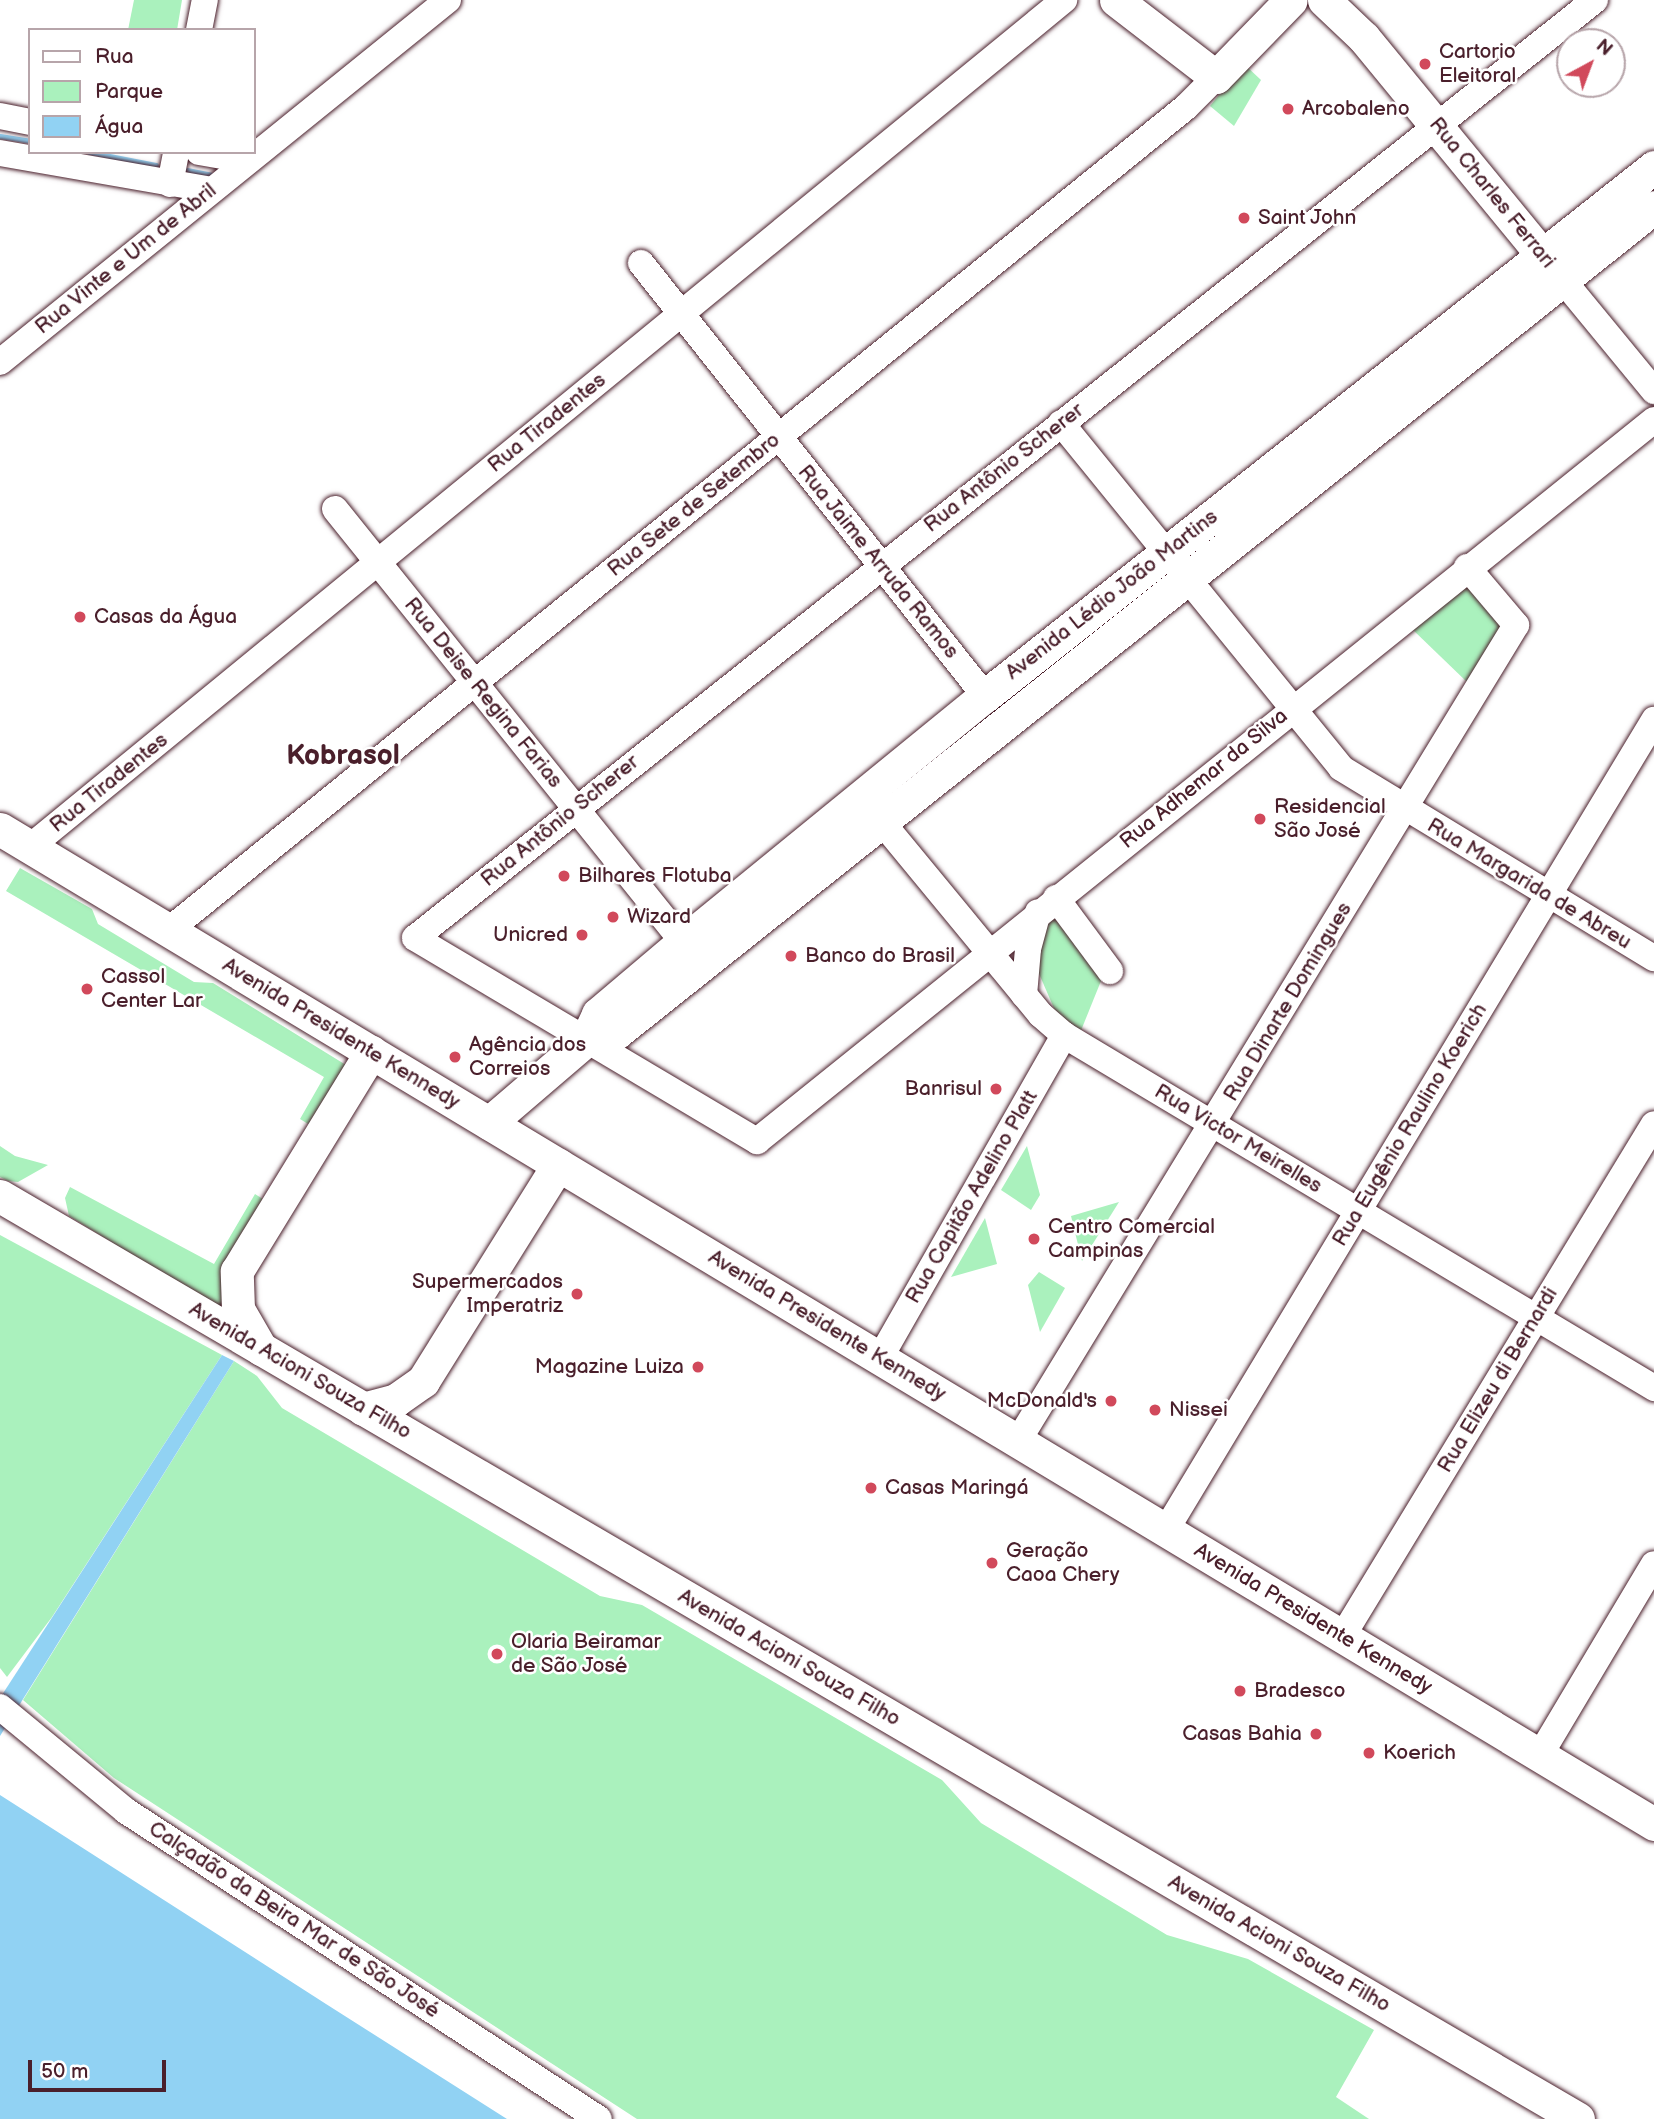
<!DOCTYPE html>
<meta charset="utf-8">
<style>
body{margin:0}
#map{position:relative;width:1654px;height:2119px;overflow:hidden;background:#fff;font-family:"Balsamiq Sans",sans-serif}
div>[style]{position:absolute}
.green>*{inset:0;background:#aaf1bd}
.water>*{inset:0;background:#91d2f3}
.stream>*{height:5px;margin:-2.5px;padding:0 2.5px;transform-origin:2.5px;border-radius:2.5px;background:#91d2f3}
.roads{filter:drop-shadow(0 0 2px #4a1f2b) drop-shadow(0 0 2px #4a1f2b)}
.minor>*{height:26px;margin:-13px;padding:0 13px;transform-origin:13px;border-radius:13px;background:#fff}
.major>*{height:33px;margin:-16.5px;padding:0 16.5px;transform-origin:16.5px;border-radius:16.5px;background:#fff}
.dots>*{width:19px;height:19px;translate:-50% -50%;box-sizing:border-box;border:4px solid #fff;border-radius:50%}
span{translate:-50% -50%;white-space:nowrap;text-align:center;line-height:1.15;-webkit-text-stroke:5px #fff;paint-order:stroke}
.poi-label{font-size:21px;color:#4a1f2b}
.left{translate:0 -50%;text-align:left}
.right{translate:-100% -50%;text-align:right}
.street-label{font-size:21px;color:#4a1f2b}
.district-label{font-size:28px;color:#4a1f2b;font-weight:700}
.legend{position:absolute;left:28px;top:28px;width:228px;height:126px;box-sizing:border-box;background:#fff;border:2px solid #b7a5aa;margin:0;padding:9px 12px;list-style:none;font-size:21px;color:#4a1f2b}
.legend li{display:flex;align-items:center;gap:14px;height:35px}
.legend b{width:35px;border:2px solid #b7a5aa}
.north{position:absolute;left:1556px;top:28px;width:70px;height:70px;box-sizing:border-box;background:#fff;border:2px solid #b7a5aa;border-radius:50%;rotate:41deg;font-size:19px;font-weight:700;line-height:28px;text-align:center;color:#4a1f2b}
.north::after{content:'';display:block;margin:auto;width:24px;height:32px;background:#d1495b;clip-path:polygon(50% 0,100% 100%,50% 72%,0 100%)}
.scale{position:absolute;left:28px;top:2060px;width:138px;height:32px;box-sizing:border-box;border:4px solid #4a1f2b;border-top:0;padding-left:9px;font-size:21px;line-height:24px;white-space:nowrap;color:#4a1f2b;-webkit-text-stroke:5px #fff;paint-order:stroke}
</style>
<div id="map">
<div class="green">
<i style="clip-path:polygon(134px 0,182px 0,177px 30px,128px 30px)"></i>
<i style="clip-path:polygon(1244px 64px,1261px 80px,1234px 126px,1210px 106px)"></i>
<i style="clip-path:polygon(1469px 582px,1505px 625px,1468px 683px,1412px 629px)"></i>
<i style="clip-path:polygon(20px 868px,92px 909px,98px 924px,194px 982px,213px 983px,346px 1065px,313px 1127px,300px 1119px,324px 1077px,6px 891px)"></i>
<i style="clip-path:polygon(1056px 912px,1103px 976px,1080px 1033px,1056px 1013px,1037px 969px,1043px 923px)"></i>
<i style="clip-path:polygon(0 1146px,15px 1156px,48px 1165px,18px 1182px,8px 1181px,0 1177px)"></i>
<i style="clip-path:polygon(1027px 1146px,1040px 1195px,1031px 1210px,1001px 1190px)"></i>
<i style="clip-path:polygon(70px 1187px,214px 1264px,255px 1194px,266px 1201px,222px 1310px,69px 1216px,65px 1198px)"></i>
<i style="clip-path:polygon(1119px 1202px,1082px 1261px,1071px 1216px)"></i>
<i style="clip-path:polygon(985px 1218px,997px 1264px,951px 1277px)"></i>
<i style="clip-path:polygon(0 1235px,222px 1355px,52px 1617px,7px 1677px,0 1668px)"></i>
<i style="clip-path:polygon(1039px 1272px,1065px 1288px,1040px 1332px,1028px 1285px)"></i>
<i style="clip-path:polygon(234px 1361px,257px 1376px,282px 1408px,600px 1596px,642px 1605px,942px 1780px,981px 1823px,1167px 1935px,1248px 1959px,1374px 2030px,1336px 2097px,1369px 2119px,637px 2119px,114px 1778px,23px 1700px)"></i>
</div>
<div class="water">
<i style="clip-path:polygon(222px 1355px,234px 1361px,0 1736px,0 1698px)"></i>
<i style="clip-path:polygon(0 1795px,326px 2004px,507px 2119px,0 2119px)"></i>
</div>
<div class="stream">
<i style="left:0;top:136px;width:30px;rotate:9deg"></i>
<i style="left:89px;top:152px;width:68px;rotate:11deg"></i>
<i style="left:187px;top:170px;width:31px;rotate:11deg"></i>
</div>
<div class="roads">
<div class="minor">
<i style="left:1595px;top:0;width:1507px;rotate:141.52deg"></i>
<i style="left:415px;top:938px;width:398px;rotate:30.7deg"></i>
<i style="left:757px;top:1141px;width:1151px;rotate:-38.79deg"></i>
<i style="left:199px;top:30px;width:31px;rotate:-79deg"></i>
<i style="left:0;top:116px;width:31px;rotate:11deg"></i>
<i style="left:199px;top:152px;width:48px;rotate:9.7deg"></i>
<i style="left:0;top:153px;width:214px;rotate:9.9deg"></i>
<i style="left:170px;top:184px;width:33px;rotate:-79deg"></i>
<i style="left:641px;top:263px;width:553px;rotate:51.53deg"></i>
<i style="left:1562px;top:279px;width:145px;rotate:50.6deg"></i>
<i style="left:0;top:362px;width:576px;rotate:-38.94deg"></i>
<i style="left:1061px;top:423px;width:444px;rotate:50.9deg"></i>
<i style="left:1341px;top:768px;width:366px;rotate:31.3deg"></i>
<i style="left:335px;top:509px;width:556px;rotate:51.21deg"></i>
<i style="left:881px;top:821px;width:251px;rotate:50.5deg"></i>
<i style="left:1041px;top:1015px;width:30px;rotate:41deg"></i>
<i style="left:1064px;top:1035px;width:688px;rotate:30.89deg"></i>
<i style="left:30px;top:847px;width:1337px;rotate:-39.32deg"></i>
<i style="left:1056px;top:898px;width:91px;rotate:53.5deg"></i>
<i style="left:169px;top:930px;width:1308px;rotate:-38.98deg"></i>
<i style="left:1186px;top:107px;width:42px;rotate:-45deg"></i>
<i style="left:1024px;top:995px;width:46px;rotate:-85deg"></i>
<i style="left:1028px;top:949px;width:38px;rotate:-75deg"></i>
<i style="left:880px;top:1358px;width:372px;rotate:-60.3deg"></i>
<i style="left:1018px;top:1441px;width:956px;rotate:-58.6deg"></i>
<i style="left:1516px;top:625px;width:76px;rotate:-130.2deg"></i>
<i style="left:1166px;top:1530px;width:946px;rotate:-58.93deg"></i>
<i style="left:1342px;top:1637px;width:600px;rotate:-58.69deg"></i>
<i style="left:0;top:1707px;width:163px;rotate:39.5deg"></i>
<i style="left:126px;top:1811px;width:564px;rotate:33.07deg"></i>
<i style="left:1540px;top:1755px;width:222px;rotate:-59.2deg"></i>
</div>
<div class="major">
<i style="left:1116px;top:0;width:126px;rotate:37.6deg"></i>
<i style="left:1216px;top:77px;width:107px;rotate:-45.8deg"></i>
<i style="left:1324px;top:0;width:55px;rotate:43.5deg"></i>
<i style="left:1364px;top:38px;width:303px;rotate:50.6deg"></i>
<i style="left:0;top:829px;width:1930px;rotate:31.03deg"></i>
<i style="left:586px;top:1040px;width:32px;rotate:-14deg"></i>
<i style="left:617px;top:1032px;width:1325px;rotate:-38.5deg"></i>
<i style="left:489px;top:1123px;width:128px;rotate:-40.6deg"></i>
<i style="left:586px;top:1040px;width:29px;rotate:-65deg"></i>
<i style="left:598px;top:1014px;width:111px;rotate:-40.3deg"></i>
<i style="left:683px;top:942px;width:390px;rotate:-39.2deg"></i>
<i style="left:985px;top:696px;width:853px;rotate:-38.33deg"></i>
<i style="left:0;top:1196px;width:1828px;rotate:30.32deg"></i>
<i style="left:261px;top:1349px;width:46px;rotate:-119.9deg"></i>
<i style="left:238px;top:1309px;width:38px;rotate:-92deg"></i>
<i style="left:237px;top:1271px;width:257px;rotate:-58.5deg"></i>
<i style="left:363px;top:1409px;width:34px;rotate:-15deg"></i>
<i style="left:396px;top:1400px;width:33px;rotate:-35deg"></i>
<i style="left:423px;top:1381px;width:255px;rotate:-58deg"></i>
</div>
</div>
<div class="dots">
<i style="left:1425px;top:64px;background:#d1495b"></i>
<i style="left:1288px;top:109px;background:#d1495b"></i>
<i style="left:1244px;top:218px;background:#d1495b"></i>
<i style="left:80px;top:617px;background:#d1495b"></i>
<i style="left:1260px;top:819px;background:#d1495b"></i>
<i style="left:564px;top:876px;background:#d1495b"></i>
<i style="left:613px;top:917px;background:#d1495b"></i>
<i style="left:582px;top:935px;background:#d1495b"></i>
<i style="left:791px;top:956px;background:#d1495b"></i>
<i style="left:87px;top:989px;background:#d1495b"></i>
<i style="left:455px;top:1057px;background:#d1495b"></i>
<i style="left:996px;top:1089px;background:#d1495b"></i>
<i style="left:1034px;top:1239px;background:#d1495b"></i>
<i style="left:577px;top:1294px;background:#d1495b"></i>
<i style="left:698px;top:1367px;background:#d1495b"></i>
<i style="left:1111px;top:1401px;background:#d1495b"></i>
<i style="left:1155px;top:1410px;background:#d1495b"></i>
<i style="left:871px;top:1488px;background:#d1495b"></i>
<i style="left:992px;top:1563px;background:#d1495b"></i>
<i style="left:497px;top:1654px;background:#d1495b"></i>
<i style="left:1240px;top:1691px;background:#d1495b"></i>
<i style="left:1316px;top:1734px;background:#d1495b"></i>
<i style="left:1369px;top:1753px;background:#d1495b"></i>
</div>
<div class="poi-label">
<span class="left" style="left:1439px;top:64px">Cartorio<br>Eleitoral</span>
<span class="left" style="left:1302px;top:109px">Arcobaleno</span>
<span class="left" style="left:1258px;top:218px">Saint John</span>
<span class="left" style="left:94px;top:617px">Casas da Água</span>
<span class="left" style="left:1274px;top:819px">Residencial<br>São José</span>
<span class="left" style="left:578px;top:876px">Bilhares Flotuba</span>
<span class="left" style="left:627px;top:917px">Wizard</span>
<span class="right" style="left:568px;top:935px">Unicred</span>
<span class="left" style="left:805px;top:956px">Banco do Brasil</span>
<span class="left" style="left:101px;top:989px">Cassol<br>Center Lar</span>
<span class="left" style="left:469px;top:1057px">Agência dos<br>Correios</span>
<span class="right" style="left:982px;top:1089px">Banrisul</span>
<span class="left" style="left:1048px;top:1239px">Centro Comercial<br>Campinas</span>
<span class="right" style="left:563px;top:1294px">Supermercados<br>Imperatriz</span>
<span class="right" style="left:684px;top:1367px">Magazine Luiza</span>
<span class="right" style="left:1097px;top:1401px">McDonald's</span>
<span class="left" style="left:1169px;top:1410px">Nissei</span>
<span class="left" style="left:885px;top:1488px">Casas Maringá</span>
<span class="left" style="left:1006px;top:1563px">Geração<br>Caoa Chery</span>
<span class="left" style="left:511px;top:1654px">Olaria Beiramar<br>de São José</span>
<span class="left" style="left:1254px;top:1691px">Bradesco</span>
<span class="right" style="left:1302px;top:1734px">Casas Bahia</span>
<span class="left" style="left:1383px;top:1753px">Koerich</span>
</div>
<div class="street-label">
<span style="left:1492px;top:193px;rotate:51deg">Rua Charles Ferrari</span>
<span style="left:126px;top:259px;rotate:-39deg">Rua Vinte e Um de Abril</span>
<span style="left:547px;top:423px;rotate:-39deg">Rua Tiradentes</span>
<span style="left:1004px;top:468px;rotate:-38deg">Rua Antônio Scherer</span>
<span style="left:694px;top:505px;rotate:-39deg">Rua Sete de Setembro</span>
<span style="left:878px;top:562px;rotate:51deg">Rua Jaime Arruda Ramos</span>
<span style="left:1112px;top:595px;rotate:-38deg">Avenida Lédio João Martins</span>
<span style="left:483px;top:693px;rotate:51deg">Rua Deise Regina Farias</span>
<span style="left:1204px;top:779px;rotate:-39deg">Rua Adhemar da Silva</span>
<span style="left:109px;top:783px;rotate:-39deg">Rua Tiradentes</span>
<span style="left:560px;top:821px;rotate:-39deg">Rua Antônio Scherer</span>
<span style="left:1529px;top:884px;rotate:31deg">Rua Margarida de Abreu</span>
<span style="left:1288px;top:1002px;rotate:-59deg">Rua Dinarte Domingues</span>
<span style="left:341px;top:1034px;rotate:31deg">Avenida Presidente Kennedy</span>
<span style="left:1410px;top:1125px;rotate:-59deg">Rua Eugênio Raulino Koerich</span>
<span style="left:1238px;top:1139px;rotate:31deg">Rua Victor Meirelles</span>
<span style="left:972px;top:1197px;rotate:-60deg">Rua Capitão Adelino Platt</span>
<span style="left:827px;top:1326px;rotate:31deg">Avenida Presidente Kennedy</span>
<span style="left:300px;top:1371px;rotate:30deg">Avenida Acioni Souza Filho</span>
<span style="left:1498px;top:1380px;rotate:-59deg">Rua Elizeu di Bernardi</span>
<span style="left:1313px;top:1619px;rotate:31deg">Avenida Presidente Kennedy</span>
<span style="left:789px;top:1658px;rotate:30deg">Avenida Acioni Souza Filho</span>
<span style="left:294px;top:1920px;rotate:33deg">Calçadão da Beira Mar de São José</span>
<span style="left:1279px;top:1944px;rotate:30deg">Avenida Acioni Souza Filho</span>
</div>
<div class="district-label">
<span style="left:343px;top:756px">Kobrasol</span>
</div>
<ul class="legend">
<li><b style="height:9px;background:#fff"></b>Rua</li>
<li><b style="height:19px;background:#aaf1bd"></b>Parque</li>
<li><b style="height:19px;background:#91d2f3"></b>Água</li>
</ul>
<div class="north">N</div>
<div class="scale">50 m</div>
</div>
